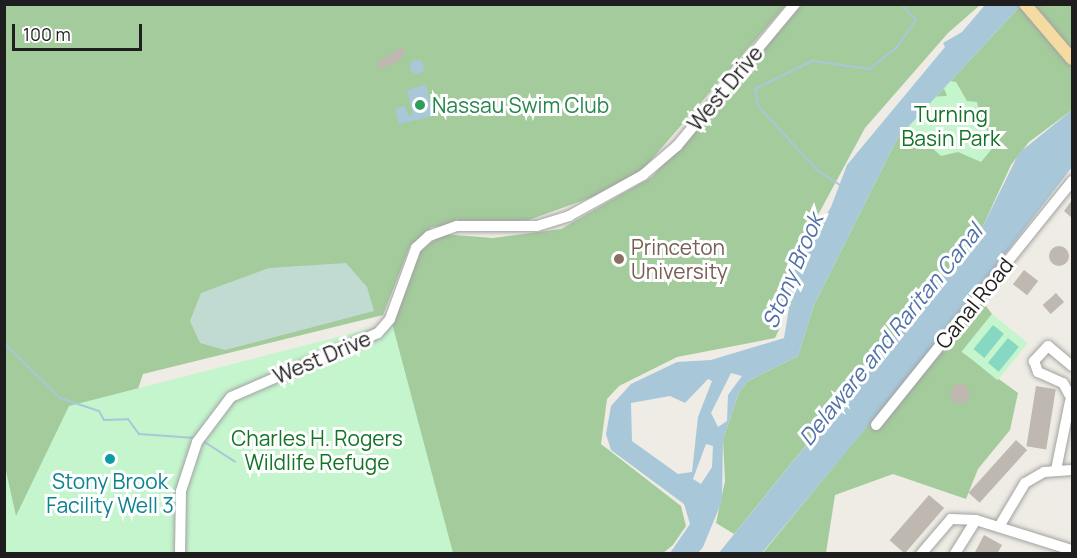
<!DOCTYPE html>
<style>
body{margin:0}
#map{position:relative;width:1077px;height:558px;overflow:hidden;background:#eeece4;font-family:Manrope,sans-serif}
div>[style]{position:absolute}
.forest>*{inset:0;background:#a4cb9c}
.wetland>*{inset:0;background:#c2dbd2}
.park>*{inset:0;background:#c4f5cd;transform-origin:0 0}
.pitch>*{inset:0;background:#87d8c2;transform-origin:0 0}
.water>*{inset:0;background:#a8c8d9}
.round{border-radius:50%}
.stream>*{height:2px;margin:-1px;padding:0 1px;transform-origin:1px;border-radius:1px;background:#a8c8d9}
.building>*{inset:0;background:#beb8b1;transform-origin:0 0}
.roads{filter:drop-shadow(0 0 2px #a2a2a2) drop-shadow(0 0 2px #a2a2a2)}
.minor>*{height:10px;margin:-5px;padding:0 5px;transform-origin:5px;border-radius:5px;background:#fff}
.major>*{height:12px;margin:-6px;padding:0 6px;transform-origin:6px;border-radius:6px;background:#f5daa2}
.dots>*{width:16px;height:16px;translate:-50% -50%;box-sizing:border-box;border:3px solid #fff;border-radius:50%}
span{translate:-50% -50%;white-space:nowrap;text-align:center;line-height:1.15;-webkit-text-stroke:6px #fff;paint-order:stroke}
.street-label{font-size:21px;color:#1e1e1e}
.leisure-label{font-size:21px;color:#27864d}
.left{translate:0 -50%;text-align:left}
.park-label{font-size:21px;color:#137426}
.education-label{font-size:21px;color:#785e54}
.culture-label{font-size:21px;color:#0d838f}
.water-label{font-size:22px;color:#5172a7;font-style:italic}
.frame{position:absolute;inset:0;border:6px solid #1e1e1e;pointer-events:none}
.scale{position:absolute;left:12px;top:24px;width:130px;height:27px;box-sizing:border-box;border:3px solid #1e1e1e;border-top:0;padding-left:8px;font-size:18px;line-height:21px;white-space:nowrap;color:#1e1e1e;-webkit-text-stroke:4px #fff;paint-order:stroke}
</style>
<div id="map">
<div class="forest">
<i style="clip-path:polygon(4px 5px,786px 5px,631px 183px,529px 220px,432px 227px,410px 246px,383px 315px,143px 374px,99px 505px,36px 554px,5px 553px)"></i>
<i style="clip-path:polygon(802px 5px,980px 5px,948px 33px,865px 128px,772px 300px,783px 321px,775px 338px,677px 357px,619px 386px,607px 399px,601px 444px,681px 506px,686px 526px,673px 545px,663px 553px,382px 554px,375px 347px,418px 253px,442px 234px,493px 238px,561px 229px,652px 177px)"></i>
<i style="clip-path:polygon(1021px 5px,1072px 5px,1072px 110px,1029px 142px,1011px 165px,982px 228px,734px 534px,716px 523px,725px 481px,723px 439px,739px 392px,748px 381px,798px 356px,814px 305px,897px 139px)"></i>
<i style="clip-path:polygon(976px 293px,992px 314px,962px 352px,1018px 393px,1010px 430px,978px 469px,966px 499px,893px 474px,835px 495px,826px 553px,762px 554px)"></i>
</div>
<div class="wetland">
<i style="clip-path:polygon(346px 263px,367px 287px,374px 311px,225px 350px,200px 343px,190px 321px,201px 293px,269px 268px)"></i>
</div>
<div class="park">
<i style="clip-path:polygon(950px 81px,956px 82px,967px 101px,977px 102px,981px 121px,996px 144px,981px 162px,958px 152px,941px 156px,908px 126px,910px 116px,928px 97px,947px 96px,943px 86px)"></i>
<i style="left:992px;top:314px;width:46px;height:48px;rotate:39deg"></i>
<i style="clip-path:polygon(392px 323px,453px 553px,5px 553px,4px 462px,16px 516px,69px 406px)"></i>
</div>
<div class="pitch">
<i style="left:993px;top:325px;width:14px;height:31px;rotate:39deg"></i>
<i style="left:1008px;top:338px;width:14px;height:32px;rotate:39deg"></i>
</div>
<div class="water">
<i style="clip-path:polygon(evenodd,985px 5px,1021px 5px,897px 139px,814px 305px,798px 356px,748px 381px,739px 392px,723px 439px,722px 501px,703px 547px,698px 553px,670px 553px,690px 524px,684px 504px,611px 450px,606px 434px,611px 406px,631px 384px,677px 362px,711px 360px,784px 338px,789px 308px,778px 300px,831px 207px,847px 165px,945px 47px,943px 43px,962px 32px,985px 5px,731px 373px,742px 376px,728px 395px,727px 421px,718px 427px,711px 413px,731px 373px,985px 5px,708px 379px,712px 381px,698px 417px,692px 472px,678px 474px,632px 441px,631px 403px,670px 396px,685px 403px,708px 379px,985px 5px,706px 444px,713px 446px,712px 467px,701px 484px,693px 479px,706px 444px)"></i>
<i class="round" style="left:410px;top:60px;width:14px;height:14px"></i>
<i style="clip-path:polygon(426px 85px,433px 116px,399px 124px,395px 109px,405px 106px,408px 116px,413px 115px,407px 90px)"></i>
<i style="clip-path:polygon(1072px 110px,1072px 167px,933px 348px,762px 553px,718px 554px,982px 228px,1019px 153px)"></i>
</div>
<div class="stream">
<i style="left:840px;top:185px;width:27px;rotate:-147deg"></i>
<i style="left:817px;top:170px;width:87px;rotate:-132.7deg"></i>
<i style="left:758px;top:106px;width:17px;rotate:-100deg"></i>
<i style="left:755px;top:89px;width:64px;rotate:-26.2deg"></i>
<i style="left:812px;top:61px;width:58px;rotate:8deg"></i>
<i style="left:869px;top:69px;width:36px;rotate:-38deg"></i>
<i style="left:897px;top:47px;width:33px;rotate:-55deg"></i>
<i style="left:916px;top:20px;width:22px;rotate:-133deg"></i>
<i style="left:4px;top:343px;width:78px;rotate:44.5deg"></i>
<i style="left:60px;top:398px;width:41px;rotate:18.4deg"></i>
<i style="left:99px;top:411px;width:10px;rotate:61deg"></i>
<i style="left:104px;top:420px;width:24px;rotate:-2deg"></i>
<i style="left:128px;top:419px;width:19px;rotate:54deg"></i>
<i style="left:139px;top:434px;width:56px;rotate:4.1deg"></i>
<i style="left:203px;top:441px;width:38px;rotate:33deg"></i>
</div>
<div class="building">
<i style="clip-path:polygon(402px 47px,405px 53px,399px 61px,380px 69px,376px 63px)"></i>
<i style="clip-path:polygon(1072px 200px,1072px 218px,1064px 211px)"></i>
<i class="round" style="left:1049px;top:246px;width:20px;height:20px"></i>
<i style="left:1024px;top:270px;width:18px;height:18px;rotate:38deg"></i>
<i style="left:1056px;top:293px;width:12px;height:18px;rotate:48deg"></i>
<i class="round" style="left:950px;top:384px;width:20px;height:20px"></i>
<i style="left:1036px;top:386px;width:20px;height:61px;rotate:9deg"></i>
<i style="left:1016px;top:440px;width:15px;height:71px;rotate:42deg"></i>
<i style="left:929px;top:495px;width:20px;height:60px;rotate:41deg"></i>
<i style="clip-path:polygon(984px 535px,1002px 545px,997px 554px,974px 554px)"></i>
</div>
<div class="roads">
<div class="minor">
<i style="left:1072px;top:366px;width:31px;rotate:-140deg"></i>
<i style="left:1048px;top:346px;width:21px;rotate:133deg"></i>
<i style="left:1034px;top:361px;width:12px;rotate:70deg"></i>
<i style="left:1038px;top:372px;width:27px;rotate:24deg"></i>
<i style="left:1063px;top:383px;width:18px;rotate:61deg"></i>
<i style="left:876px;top:425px;width:313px;rotate:-51.2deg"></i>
<i style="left:1056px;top:470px;width:70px;rotate:-78.5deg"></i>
<i style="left:976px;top:520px;width:101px;rotate:17.4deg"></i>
<i style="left:1000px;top:525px;width:49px;rotate:-59.2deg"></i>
<i style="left:1025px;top:483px;width:22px;rotate:-30deg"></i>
<i style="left:1044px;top:472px;width:28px;rotate:-4deg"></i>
<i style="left:180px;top:554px;width:63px;rotate:-89.1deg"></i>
<i style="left:181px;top:491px;width:52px;rotate:-71.9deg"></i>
<i style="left:197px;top:442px;width:56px;rotate:-52.9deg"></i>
<i style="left:231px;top:397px;width:160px;rotate:-23.5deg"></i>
<i style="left:378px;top:333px;width:18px;rotate:-49deg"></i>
<i style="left:390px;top:319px;width:76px;rotate:-69.9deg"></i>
<i style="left:416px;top:248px;width:18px;rotate:-43deg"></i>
<i style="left:429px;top:236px;width:30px;rotate:-20deg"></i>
<i style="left:457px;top:226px;width:80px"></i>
<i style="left:537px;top:226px;width:34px;rotate:-17deg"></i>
<i style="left:569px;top:216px;width:85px;rotate:-29deg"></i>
<i style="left:643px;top:175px;width:45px;rotate:-40.5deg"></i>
<i style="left:677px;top:146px;width:185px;rotate:-50.3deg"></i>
<i style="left:921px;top:554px;width:46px;rotate:-49.4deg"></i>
<i style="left:951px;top:519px;width:25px;rotate:2deg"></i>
<i style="left:976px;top:520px;width:40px;rotate:122deg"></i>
</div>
<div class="major">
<i style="left:1025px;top:4px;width:72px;rotate:49.5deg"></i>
</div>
</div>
<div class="dots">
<i style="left:420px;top:105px;background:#2e9e5b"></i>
<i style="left:619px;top:259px;background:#8d6e63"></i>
<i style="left:110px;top:459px;background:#0f9aa8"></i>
</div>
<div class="street-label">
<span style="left:725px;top:88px;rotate:-50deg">West Drive</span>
<span style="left:974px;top:303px;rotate:-51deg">Canal Road</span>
<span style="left:322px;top:357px;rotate:-23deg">West Drive</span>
</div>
<div class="leisure-label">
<span class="left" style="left:432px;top:105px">Nassau Swim Club</span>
</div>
<div class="park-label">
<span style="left:951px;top:126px">Turning<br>Basin Park</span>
<span style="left:317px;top:450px">Charles H. Rogers<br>Wildlife Refuge</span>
</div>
<div class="education-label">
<span class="left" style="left:631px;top:259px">Princeton<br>University</span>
</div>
<div class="culture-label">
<span style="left:110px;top:493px">Stony Brook<br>Facility Well 3</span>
</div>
<div class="water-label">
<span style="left:793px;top:271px;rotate:-67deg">Stony Brook</span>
<span style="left:891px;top:335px;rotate:-51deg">Delaware and Raritan Canal</span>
</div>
<div class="frame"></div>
<div class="scale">100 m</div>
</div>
